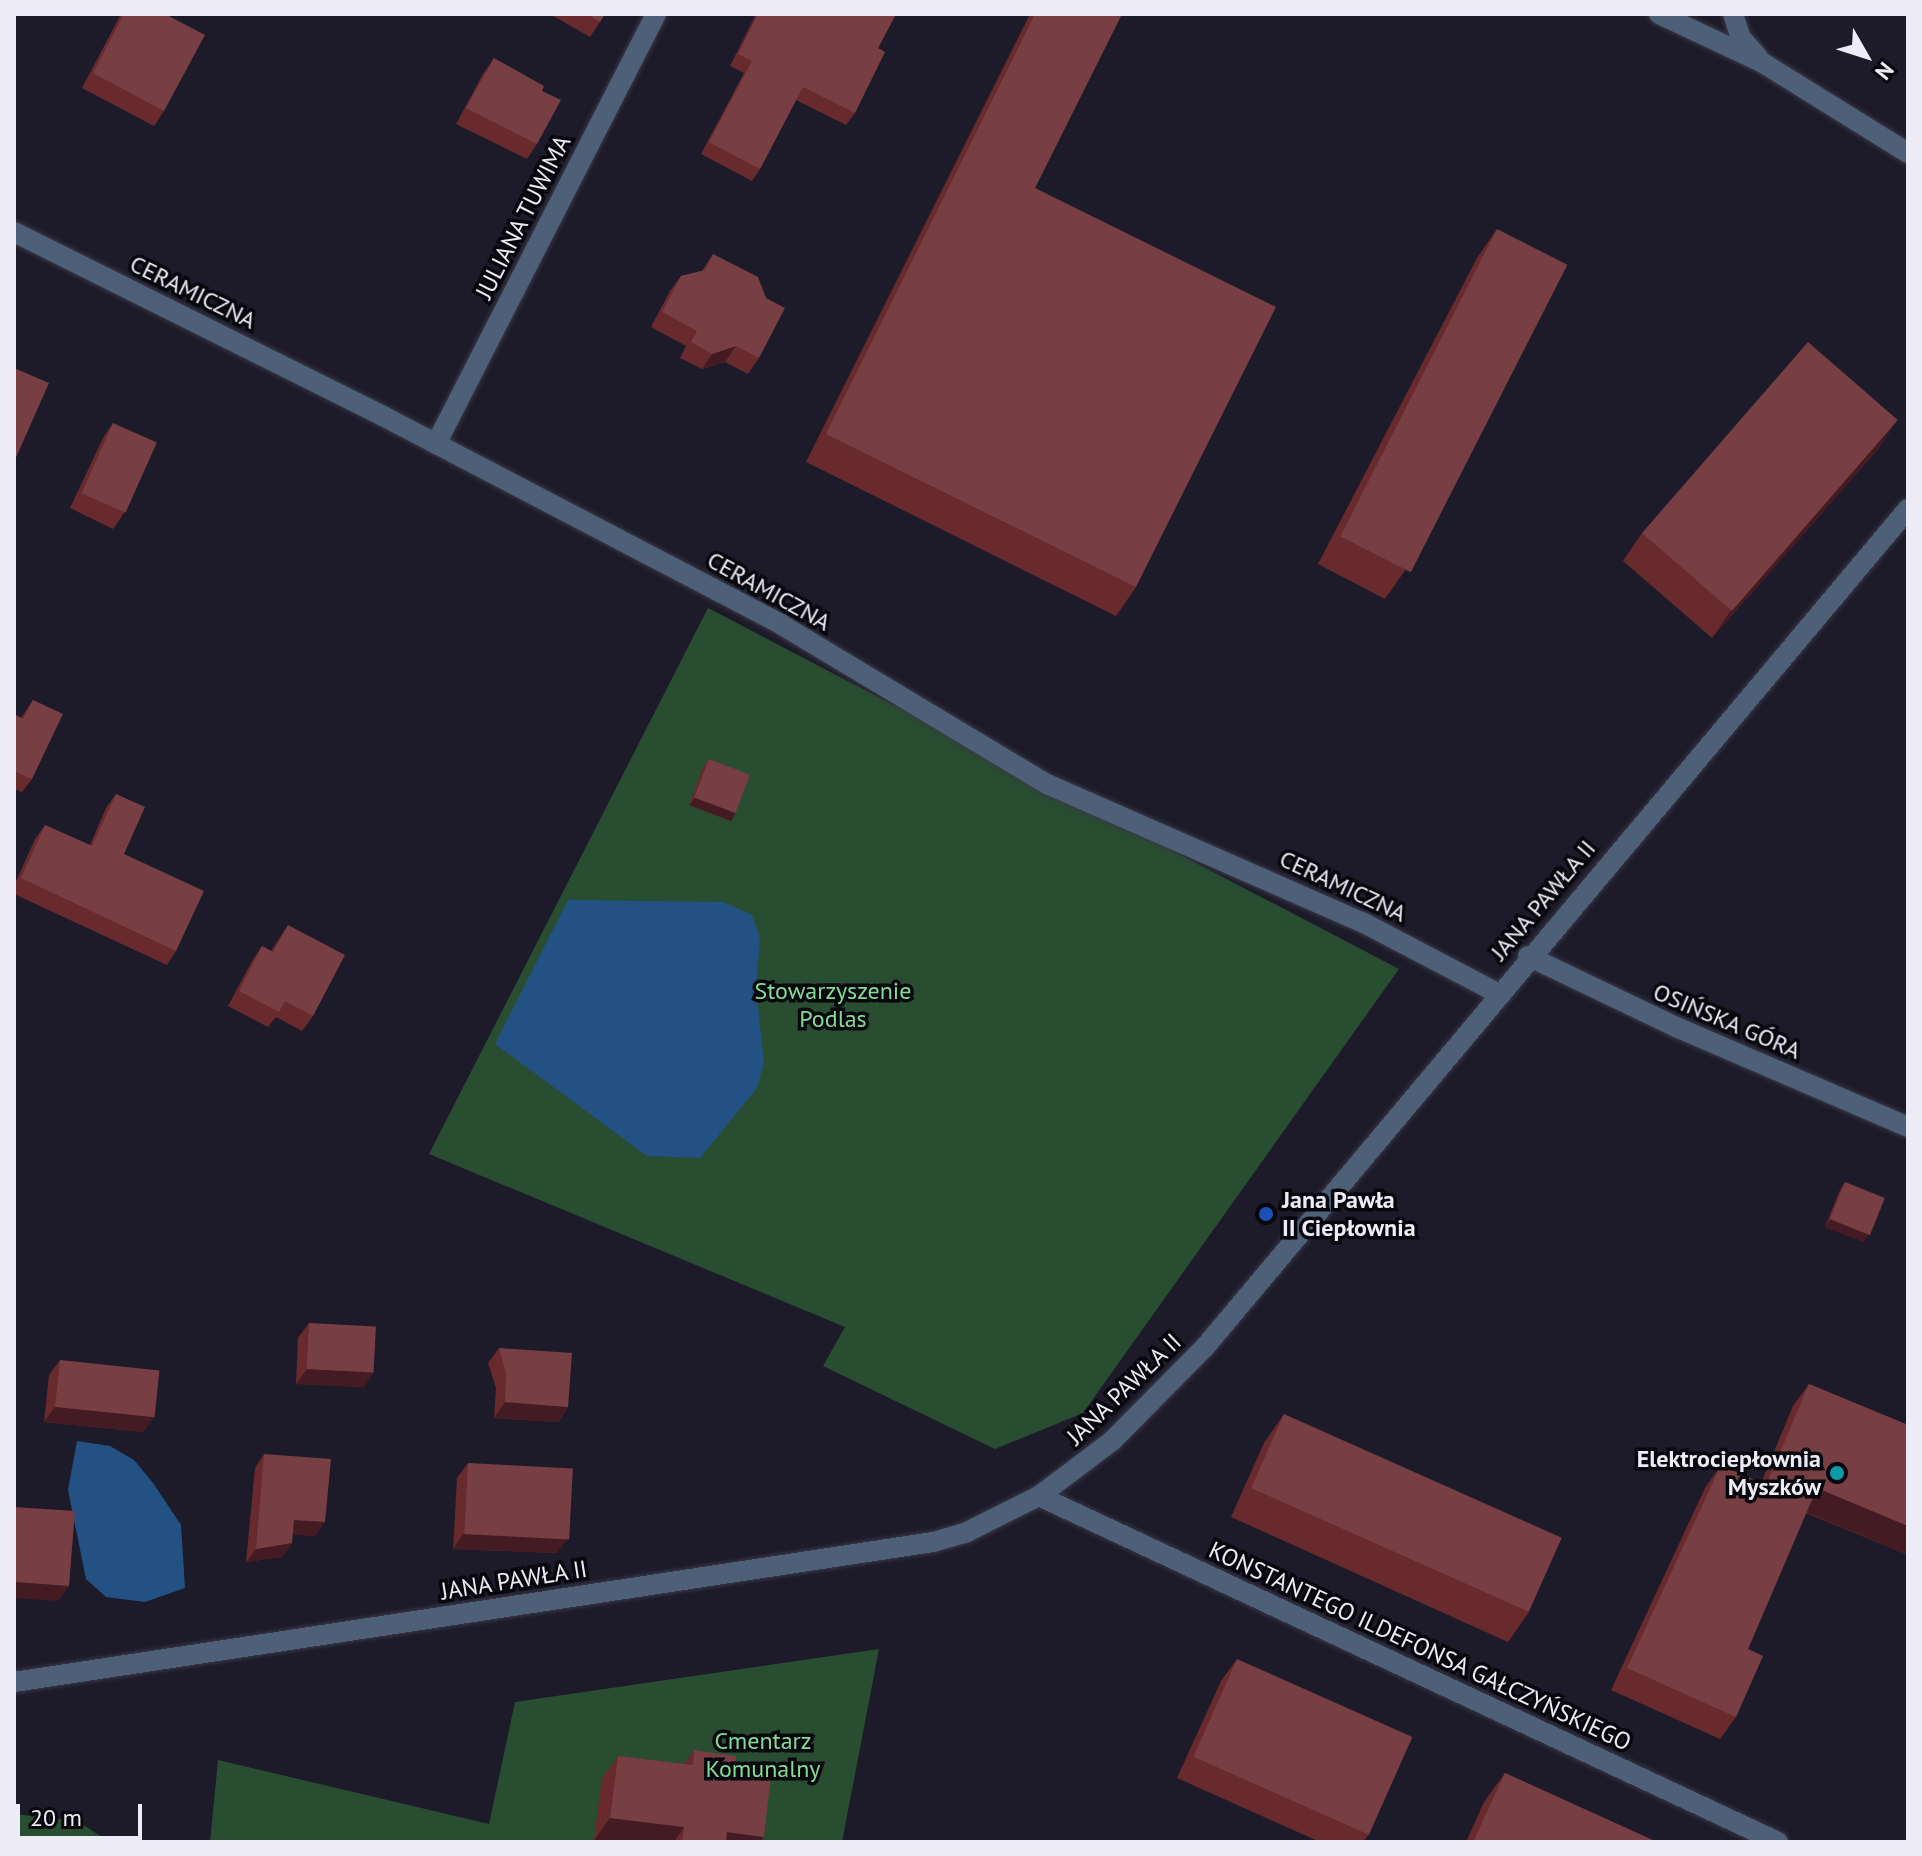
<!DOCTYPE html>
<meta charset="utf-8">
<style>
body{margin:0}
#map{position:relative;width:1922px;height:1856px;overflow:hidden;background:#1d1b2a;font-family:"PT Sans",sans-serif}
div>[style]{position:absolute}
.green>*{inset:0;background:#294d31}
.water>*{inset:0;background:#235184}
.roads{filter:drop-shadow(0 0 2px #3a3847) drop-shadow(0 0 2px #3a3847)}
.minor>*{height:20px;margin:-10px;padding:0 10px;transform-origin:10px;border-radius:10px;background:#4d6077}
.wall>*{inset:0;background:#692a2d}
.shaded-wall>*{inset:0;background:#451b23}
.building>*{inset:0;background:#773e43;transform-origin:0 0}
.dots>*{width:22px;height:22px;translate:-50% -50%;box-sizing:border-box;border:4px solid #07070d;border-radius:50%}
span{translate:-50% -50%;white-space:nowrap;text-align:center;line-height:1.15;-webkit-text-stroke:7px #07070d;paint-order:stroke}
.street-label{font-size:24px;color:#ecebf6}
.park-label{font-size:24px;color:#85dc97}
.poi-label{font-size:24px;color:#ecebf6;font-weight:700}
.left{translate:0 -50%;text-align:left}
.right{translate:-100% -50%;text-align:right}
.frame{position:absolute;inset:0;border:16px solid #ecebf6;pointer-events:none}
.north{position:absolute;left:1826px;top:16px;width:80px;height:80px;-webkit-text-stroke:6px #07070d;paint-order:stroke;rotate:129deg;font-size:22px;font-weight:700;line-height:32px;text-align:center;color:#ecebf6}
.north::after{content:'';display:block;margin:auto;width:28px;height:36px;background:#ecebf6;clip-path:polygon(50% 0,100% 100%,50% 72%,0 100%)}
.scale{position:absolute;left:16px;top:1804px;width:126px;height:36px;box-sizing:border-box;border:4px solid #ecebf6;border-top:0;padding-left:10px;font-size:24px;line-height:28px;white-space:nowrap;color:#ecebf6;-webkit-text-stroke:6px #07070d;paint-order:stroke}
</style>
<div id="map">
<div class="green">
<i style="clip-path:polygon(708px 608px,1399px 969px,1083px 1413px,995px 1449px,823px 1366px,845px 1327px,429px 1154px)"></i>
<i style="clip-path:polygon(879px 1649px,842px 1842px,210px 1842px,218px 1760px,489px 1824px,515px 1702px)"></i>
<i style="clip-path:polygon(14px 1814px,77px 1821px,110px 1842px,14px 1842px)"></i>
</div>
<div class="water">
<i style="clip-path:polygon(568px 900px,723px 902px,752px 915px,760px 938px,756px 987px,764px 1063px,757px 1088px,700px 1158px,647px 1156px,495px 1044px)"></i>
<i style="clip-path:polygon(77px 1441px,110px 1446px,134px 1460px,153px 1483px,181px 1525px,185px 1588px,145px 1602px,106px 1597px,86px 1579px,68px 1490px)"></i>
</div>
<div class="roads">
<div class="minor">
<i style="left:1659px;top:14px;width:115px;rotate:25.2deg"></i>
<i style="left:1763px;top:63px;width:171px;rotate:31.8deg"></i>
<i style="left:1733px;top:14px;width:25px;rotate:72deg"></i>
<i style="left:1741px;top:38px;width:25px;rotate:48deg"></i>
<i style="left:14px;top:232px;width:412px;rotate:26.5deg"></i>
<i style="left:383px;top:416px;width:450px;rotate:27.6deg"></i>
<i style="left:782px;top:625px;width:309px;rotate:31deg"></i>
<i style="left:1047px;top:784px;width:346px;rotate:23.7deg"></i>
<i style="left:1364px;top:923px;width:153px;rotate:27.7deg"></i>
<i style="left:436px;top:444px;width:483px;rotate:-62.9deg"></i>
<i style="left:1528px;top:956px;width:164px;rotate:25.6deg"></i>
<i style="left:1676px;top:1027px;width:253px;rotate:23.3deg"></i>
<i style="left:1039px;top:1496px;width:816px;rotate:25.09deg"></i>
<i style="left:14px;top:1682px;width:930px;rotate:-8.66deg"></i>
<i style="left:933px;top:1542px;width:35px;rotate:-16deg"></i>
<i style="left:967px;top:1532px;width:80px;rotate:-26.6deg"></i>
<i style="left:1039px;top:1496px;width:91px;rotate:-37deg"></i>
<i style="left:1112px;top:1441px;width:132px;rotate:-45.3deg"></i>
<i style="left:1205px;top:1347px;width:1094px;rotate:-50.01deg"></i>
</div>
</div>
<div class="wall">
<i style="clip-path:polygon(121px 14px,165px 14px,164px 111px,154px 126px,82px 88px)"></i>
<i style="clip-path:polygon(550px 14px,605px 14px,590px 37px)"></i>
<i style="clip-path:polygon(756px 14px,896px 14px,878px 48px,855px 113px,846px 125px,796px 100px,760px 169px,752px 181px,701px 154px,744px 73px,730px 66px)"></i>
<i style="clip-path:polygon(1030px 14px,1122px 14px,1035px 188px,1136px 587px,1116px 616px,806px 462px)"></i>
<i style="clip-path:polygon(494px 58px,542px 91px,537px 144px,527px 159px,456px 124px,483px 74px)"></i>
<i style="clip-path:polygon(1497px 229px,1406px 569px,1385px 599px,1318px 564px,1477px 258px)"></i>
<i style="clip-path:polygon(713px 254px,759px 358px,748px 374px,725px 362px,702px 369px,680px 358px,686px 346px,651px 327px,670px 291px,681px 276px,702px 271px)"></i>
<i style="clip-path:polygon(113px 423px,124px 513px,113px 529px,70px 508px,103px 438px)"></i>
<i style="clip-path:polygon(1879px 448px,1712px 638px,1623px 561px,1642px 533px)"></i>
<i style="clip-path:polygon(33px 700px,32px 779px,22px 792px,14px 789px,14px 714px,21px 718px)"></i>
<i style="clip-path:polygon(709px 759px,731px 821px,689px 805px,703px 767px)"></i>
<i style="clip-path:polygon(116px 794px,124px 854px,176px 951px,167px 965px,14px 894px,14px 886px,35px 839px,45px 825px,90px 845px,106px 808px)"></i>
<i style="clip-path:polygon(288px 925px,313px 1016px,302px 1031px,276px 1017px,268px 1027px,228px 1006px,252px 961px,262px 946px,271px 951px)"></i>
<i style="clip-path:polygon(1845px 1182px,1864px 1242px,1825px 1227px,1840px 1190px)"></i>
<i style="clip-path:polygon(309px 1323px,364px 1387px,296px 1384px,298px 1338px)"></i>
<i style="clip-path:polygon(499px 1348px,568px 1407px,558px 1422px,494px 1418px,496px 1388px,488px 1363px)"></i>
<i style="clip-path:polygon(60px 1360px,154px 1417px,143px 1432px,44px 1422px,49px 1375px)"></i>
<i style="clip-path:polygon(1809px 1384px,1908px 1425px,1908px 1555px,1806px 1513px,1748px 1649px,1736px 1717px,1720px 1739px,1611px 1690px,1705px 1488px,1721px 1465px,1761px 1483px,1793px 1406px)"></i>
<i style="clip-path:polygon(1284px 1414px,1529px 1612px,1508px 1642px,1231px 1517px,1264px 1443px)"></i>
<i style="clip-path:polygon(264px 1454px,315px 1536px,292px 1534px,292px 1543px,282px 1557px,246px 1562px,255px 1468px)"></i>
<i style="clip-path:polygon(468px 1463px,557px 1553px,453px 1549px,457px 1478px)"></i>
<i style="clip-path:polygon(1237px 1659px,1369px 1834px,1363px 1842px,1320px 1842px,1177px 1778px,1221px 1681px)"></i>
<i style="clip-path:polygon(694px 1750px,734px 1770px,760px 1842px,610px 1842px,594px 1840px,602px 1778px,618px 1756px,684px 1764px)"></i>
<i style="clip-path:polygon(1505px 1773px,1657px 1842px,1466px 1842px,1484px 1802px)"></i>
</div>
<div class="shaded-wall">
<i style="clip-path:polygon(736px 346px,725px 362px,702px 369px,712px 354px)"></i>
<i style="clip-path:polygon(1898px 420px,1879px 448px,1712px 638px,1731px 610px)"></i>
<i style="clip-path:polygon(695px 798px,736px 813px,731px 821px,689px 805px)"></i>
<i style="clip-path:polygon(1830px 1219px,1869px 1235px,1864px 1242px,1825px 1227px)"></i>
<i style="clip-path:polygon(307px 1369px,374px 1372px,364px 1387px,296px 1384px)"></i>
<i style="clip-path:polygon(505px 1402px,568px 1407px,558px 1422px,494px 1418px)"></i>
<i style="clip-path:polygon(55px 1407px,154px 1417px,143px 1432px,44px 1422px)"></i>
<i style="clip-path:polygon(1817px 1488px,1908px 1526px,1908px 1555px,1801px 1510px)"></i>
<i style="clip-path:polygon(294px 1520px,325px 1522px,315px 1536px,284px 1534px)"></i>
<i style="clip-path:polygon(463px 1534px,568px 1538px,557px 1553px,453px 1549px)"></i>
<i style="clip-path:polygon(292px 1543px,282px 1557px,246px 1562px,256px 1549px)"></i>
<i style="clip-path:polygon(15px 1582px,69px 1586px,58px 1601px,14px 1598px)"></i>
<i style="clip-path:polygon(610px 1818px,684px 1827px,674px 1842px,610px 1842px,594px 1840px)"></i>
<i style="clip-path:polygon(727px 1832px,764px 1837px,760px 1842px,720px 1842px)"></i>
</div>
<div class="building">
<i style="clip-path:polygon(124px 14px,165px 14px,205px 35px,164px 111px,93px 73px)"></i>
<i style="clip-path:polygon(587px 14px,605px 14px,600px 22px)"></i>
<i style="clip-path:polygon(758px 14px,896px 14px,878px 48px,885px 52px,855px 113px,803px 87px,760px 169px,709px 142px,752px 61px,738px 54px)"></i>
<i style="clip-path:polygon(1035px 14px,1122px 14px,1035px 188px,1276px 307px,1136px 587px,826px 434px)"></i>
<i style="clip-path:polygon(494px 58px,544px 86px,542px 91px,561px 100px,537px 144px,466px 108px)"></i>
<i style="left:1497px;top:229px;width:79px;height:345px;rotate:27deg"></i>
<i style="clip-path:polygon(713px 254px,758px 277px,766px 298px,785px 308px,759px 358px,736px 346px,712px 354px,691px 342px,697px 331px,662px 312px,681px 276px,705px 270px)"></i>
<i style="left:1808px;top:342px;width:119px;height:253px;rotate:41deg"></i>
<i style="clip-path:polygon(14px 368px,49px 383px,14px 462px)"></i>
<i style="left:113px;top:423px;width:48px;height:77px;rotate:24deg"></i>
<i style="clip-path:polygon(33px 700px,63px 714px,32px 779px,14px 771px,14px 714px,23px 719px)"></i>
<i style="left:709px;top:759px;width:44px;height:41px;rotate:21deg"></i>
<i style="clip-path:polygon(116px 794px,145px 807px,124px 854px,204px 891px,176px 951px,21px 878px,45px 825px,92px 846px)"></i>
<i style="clip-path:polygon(288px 925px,345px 955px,313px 1016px,285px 1001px,279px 1012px,239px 991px,262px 946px,273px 952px)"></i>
<i style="left:1845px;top:1182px;width:43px;height:40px;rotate:22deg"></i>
<i style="left:309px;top:1323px;width:67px;height:46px;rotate:3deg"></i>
<i style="clip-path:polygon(499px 1348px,572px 1353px,568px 1407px,505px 1402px,506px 1373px)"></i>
<i style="left:60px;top:1360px;width:100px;height:47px;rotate:6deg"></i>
<i style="clip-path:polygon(1809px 1384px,1908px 1425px,1908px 1526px,1817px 1488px,1748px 1649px,1763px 1656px,1736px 1717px,1627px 1668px,1721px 1465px,1766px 1485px)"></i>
<i style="left:1284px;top:1414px;width:304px;height:81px;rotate:24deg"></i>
<i style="clip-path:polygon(264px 1454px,331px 1459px,325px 1522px,294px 1520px,292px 1543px,256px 1549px)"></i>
<i style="left:468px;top:1463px;width:105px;height:71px;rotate:3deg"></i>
<i style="clip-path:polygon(14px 1507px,75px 1511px,69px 1586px,15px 1582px,16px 1568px,14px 1568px)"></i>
<i style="left:1237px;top:1659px;width:192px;height:107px;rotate:24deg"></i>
<i style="clip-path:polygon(694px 1750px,736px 1756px,734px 1770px,771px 1775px,764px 1837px,727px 1832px,726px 1842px,682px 1842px,684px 1827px,610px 1818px,618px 1756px,693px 1765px)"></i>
<i style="clip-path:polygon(1505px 1773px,1657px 1842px,1473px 1842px)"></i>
</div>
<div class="dots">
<i style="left:1266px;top:1214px;background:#1a4fb4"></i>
<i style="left:1837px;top:1473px;background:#0f9aa8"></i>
</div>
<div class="street-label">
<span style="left:523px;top:217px;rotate:-63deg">JULIANA TUWIMA</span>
<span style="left:193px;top:292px;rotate:26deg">CERAMICZNA</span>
<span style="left:769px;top:591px;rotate:29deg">CERAMICZNA</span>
<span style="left:1343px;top:886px;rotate:25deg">CERAMICZNA</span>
<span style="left:1543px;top:900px;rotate:-50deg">JANA PAWŁA II</span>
<span style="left:1727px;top:1021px;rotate:23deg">OSIŃSKA GÓRA</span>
<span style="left:1124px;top:1389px;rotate:-44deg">JANA PAWŁA II</span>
<span style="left:514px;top:1580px;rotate:-9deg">JANA PAWŁA II</span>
<span style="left:1420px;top:1646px;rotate:25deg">KONSTANTEGO ILDEFONSA GAŁCZYŃSKIEGO</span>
</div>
<div class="park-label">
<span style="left:833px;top:1005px">Stowarzyszenie<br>Podlas</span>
<span style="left:763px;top:1755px">Cmentarz<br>Komunalny</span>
</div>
<div class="poi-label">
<span class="left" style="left:1282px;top:1214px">Jana Pawła<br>II Ciepłownia</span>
<span class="right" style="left:1821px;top:1473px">Elektrociepłownia<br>Myszków</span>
</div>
<div class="frame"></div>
<div class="north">N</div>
<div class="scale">20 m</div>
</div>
